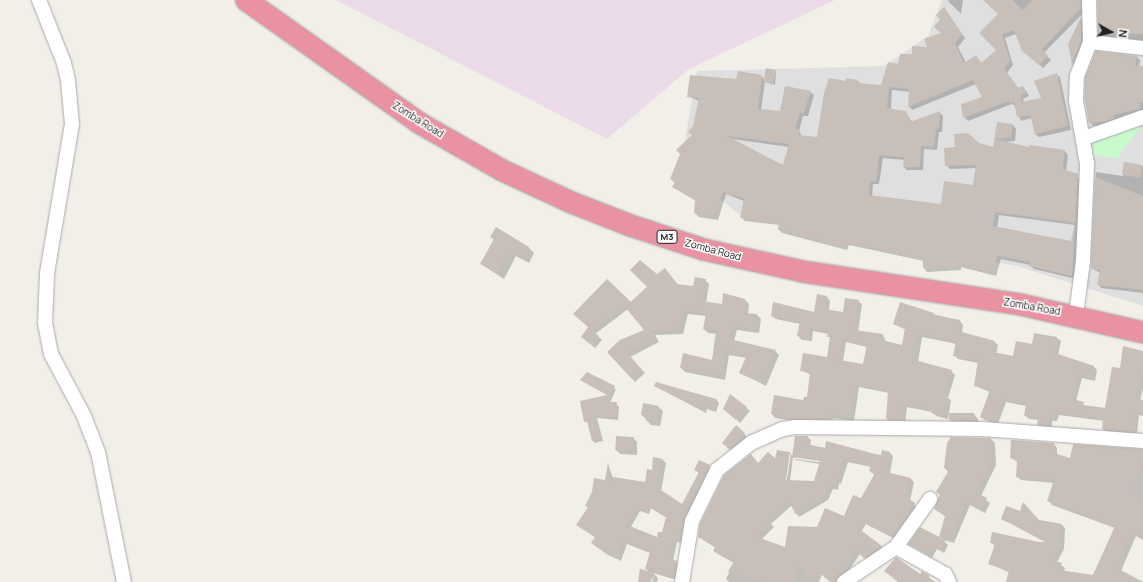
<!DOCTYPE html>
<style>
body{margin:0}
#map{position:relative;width:1143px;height:582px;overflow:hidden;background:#f2efe9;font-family:Manrope,sans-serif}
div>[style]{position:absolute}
.residential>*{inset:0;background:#e0dfdf}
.industrial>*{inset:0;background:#ebdbe8}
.park>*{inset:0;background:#c8facc}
.shadow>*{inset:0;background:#0003}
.building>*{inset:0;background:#c7bfb8;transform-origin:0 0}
.roads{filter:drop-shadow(0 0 1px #a9a9a9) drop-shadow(0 0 1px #a9a9a9)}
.minor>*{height:14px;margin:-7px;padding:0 7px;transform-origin:7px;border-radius:7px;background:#fff}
.highway>*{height:21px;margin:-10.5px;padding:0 10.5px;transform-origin:10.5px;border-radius:10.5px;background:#e892a2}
span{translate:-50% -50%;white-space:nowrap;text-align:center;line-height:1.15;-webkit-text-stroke:3px #fff;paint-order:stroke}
.shield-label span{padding:1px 3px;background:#fff;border:1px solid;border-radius:3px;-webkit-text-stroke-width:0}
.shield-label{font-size:9px;color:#222;font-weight:700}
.street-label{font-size:10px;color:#222}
.north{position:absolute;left:1091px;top:12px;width:40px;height:40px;-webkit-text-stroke:3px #fff;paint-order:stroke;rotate:98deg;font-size:11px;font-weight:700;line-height:16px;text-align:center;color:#222}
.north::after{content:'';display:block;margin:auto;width:14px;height:18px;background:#222;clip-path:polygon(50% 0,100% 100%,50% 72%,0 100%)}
</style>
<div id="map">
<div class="residential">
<i style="clip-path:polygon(942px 0,1143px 0,1143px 306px,1017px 266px,740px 215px,707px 188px,683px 152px,697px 71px,884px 66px,928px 36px)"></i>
</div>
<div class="industrial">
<i style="clip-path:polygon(336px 0,835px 0,689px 69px,607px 139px)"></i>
</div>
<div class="park">
<i style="clip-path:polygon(1143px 123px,1117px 159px,1091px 154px,1095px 142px)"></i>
</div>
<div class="shadow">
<i style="clip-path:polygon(949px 0,963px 0,961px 14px,948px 1px)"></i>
<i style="clip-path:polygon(evenodd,986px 0,1085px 0,1084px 12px,1044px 53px,1051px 60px,1043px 68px,1027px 54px,1016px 34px,1005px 38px,1013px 65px,1007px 73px,1019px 89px,1023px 87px,1026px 91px,1029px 96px,1023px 99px,1024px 102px,1042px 99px,1056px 74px,1060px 77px,1071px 130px,1039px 137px,1035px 134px,1032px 118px,1021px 121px,1015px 106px,1012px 104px,968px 121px,964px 117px,984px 97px,976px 84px,912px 110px,909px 106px,910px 92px,892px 90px,891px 110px,905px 112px,912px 122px,940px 113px,943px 116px,942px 132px,939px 132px,937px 150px,924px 149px,923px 170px,907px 170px,904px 167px,904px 160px,883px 158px,879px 184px,873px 184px,872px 197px,941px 205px,973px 186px,977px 168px,950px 169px,946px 165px,978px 144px,994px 148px,998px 123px,1013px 125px,1016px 129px,1015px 141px,1004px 142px,1030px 148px,1065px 151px,1068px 155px,1066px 171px,1081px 179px,1076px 279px,1034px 269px,1030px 265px,1001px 259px,996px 276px,961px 267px,961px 270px,927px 272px,924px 268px,924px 261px,849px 245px,847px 250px,782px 233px,779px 229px,780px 225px,745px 221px,741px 217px,744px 201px,726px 194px,718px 220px,699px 217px,695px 213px,696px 201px,673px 187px,675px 183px,671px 179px,693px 135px,699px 101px,688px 96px,737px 80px,761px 76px,765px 80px,776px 71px,775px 85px,765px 82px,761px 110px,781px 112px,810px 92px,814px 95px,808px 116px,803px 116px,799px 131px,802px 137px,818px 138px,847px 82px,858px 81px,861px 84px,882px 86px,899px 65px,929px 48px,942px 33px,944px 8px,965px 38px,958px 47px,966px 63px,975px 56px,982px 64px,998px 50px,999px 14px,986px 0,732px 139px,789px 147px,783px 166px,732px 139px,986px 0,999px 215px,1075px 225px,1072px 242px,997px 228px,999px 215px)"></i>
<i style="clip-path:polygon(1098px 0,1143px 0,1143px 42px,1103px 38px,1099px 34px)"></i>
<i style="clip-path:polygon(1081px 19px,1085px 23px,1085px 45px,1077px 67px,1073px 64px,1069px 44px)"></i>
<i style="clip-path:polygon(1137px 57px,1140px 60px,1139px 66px,1143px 67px,1143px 113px,1116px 119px,1117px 122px,1112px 124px,1093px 126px,1090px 122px)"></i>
<i style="clip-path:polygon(1125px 163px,1143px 166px,1143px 293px,1101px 288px,1098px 284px,1100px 273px,1092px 268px,1096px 172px,1123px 176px)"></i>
<i style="clip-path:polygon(491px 237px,528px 247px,534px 253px,529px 263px,516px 256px,504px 279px,481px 264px,494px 240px)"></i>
<i style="clip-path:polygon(665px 269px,678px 285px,694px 287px,705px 280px,709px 284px,706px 303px,723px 305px,745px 300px,749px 304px,748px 314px,757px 315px,761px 319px,759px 333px,737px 330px,734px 341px,775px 351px,779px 355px,766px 386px,741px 372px,747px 358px,729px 355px,725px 380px,685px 372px,681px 368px,712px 361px,717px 334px,708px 333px,704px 329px,706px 316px,688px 314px,683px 334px,655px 335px,659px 342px,630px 357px,645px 373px,635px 382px,609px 352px,645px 330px,628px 309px,595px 334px,602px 340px,595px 348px,585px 340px,607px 280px,631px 303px)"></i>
<i style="clip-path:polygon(evenodd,827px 297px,830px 301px,829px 310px,844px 313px,858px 301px,862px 304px,858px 332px,883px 335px,886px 342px,903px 347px,906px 330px,894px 324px,933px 314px,960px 321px,963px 325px,962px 333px,994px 342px,998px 345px,996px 354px,1014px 357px,1033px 345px,1057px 338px,1061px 341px,1058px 356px,1093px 366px,1097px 370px,1095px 381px,1082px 378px,1076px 401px,1088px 407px,1106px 409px,1121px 369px,1143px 352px,1143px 389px,1140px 400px,1143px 401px,1143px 416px,1139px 415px,1137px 435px,1106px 432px,1103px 428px,1104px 421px,1059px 415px,1057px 421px,1052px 421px,1052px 429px,1042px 428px,1039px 420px,1029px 419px,1025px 415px,1026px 406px,1006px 402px,998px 424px,985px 420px,981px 417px,990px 392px,975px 386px,978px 363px,958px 359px,954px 355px,957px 344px,922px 337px,918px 362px,951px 371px,955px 375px,948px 398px,951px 400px,948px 419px,936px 416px,932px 412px,907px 407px,905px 423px,891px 423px,887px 419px,889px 393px,859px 387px,854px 421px,833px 418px,832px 422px,799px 422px,775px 418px,772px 414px,808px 398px,811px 375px,801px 370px,828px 359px,831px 339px,828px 334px,813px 331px,812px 341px,802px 340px,798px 336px,800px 324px,776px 319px,772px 316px,815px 313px,827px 297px,846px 342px,867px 347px,863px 365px,843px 362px,846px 342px)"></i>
<i style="clip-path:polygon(581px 380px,616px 389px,610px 403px,619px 406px,618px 420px,597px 418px,603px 441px,595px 443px,593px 441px,588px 423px,585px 421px,608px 395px)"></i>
<i style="clip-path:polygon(655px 386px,716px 399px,719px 403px,716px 412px,707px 409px,706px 413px)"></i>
<i style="clip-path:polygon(730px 395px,750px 411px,740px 423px,728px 412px)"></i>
<i style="clip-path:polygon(658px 407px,663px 411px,660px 426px,651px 425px,642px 415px)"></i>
<i style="clip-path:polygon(974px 414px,978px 419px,978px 424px,954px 424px,950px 420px)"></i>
<i style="clip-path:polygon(736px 427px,749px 438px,734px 453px,727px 447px)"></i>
<i style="clip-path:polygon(evenodd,807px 437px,811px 440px,810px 446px,875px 455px,882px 456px,883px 451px,890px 453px,893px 456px,890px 474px,911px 479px,914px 482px,910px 501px,918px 508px,895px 539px,866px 524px,861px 532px,885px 550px,868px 561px,860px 554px,841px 582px,831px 582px,822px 574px,819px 582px,729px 582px,726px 579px,734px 563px,718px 554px,714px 551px,716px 548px,699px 537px,758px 464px,776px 460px,790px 453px,793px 456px,807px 437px,789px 454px,791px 454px,786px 485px,784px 485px,789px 454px,807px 437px,793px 457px,796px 460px,820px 464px,814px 482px,790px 481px,793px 457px,807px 437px,795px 457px,825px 461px,825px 463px,795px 459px,795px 457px,807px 437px,848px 462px,871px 467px,870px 471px,875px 475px,862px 499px,845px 517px,817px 528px,785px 549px,761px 540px,774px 527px,771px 524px,791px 506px,799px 517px,828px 500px,833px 489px,838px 490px,839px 483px,841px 484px,848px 462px)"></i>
<i style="clip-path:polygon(633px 438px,637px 442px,637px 455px,620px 454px,616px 450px)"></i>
<i style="clip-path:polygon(991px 439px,995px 443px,996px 465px,981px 496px,990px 503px,985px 513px,970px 505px,954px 543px,944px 540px,940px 536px,946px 517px,935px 508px,948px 472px,945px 468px)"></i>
<i style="clip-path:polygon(1054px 444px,1057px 448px,1057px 455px,1071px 459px,1101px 449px,1143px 450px,1143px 540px,1136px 536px,1121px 571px,1143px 582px,1007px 582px,1010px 573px,989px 563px,995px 546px,991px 542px,1045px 542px,1002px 519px,1039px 520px,1062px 525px,1065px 528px,1064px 549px,1057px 562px,1065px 568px,1064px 572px,1094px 576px,1115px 528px,1052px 505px,1049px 501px,1054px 483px,1021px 480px,1017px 477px,1018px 462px,1011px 458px)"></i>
<i style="clip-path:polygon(evenodd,663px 460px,666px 463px,661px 492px,682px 505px,699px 473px,695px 470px,709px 466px,713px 470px,683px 544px,677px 542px,673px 561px,680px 565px,677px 580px,653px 573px,658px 578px,657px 582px,652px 582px,654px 576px,650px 582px,639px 582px,649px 572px,647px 569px,650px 553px,627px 544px,621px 561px,596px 546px,596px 538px,578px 525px,589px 508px,587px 506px,606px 481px,608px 465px,613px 478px,645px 483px,663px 460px,651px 508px,667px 518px,662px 534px,657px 538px,631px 527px,640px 511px,649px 514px,651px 508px)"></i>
<i style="clip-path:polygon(944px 541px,948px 545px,944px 553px,937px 549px,932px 558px,910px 544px)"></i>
<i style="clip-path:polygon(885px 571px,920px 576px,923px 573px,935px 582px,898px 582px)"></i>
</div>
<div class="building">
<i style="clip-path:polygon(evenodd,983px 0,1012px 0,1023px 10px,1032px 0,1081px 0,1081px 8px,1042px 49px,1048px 56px,1039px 65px,1022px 51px,1014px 30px,1002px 34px,1011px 64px,1009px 61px,1004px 69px,1018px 88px,1023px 86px,1026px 93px,1021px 95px,1022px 102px,1041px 98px,1034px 81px,1057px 73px,1068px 126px,1035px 134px,1030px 115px,1017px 117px,1014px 102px,1010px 103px,1009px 101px,963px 118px,961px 104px,982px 97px,973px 80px,908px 107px,909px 89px,889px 87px,887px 108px,906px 111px,910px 122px,940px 111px,939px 129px,936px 128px,934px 147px,921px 146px,920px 167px,903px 167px,904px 157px,879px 155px,876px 181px,870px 181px,869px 195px,941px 204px,944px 181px,973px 185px,976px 165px,945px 166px,944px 148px,955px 147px,954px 134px,968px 133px,979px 143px,993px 147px,997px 122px,1013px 124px,1011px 137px,995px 139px,1029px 147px,1029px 145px,1065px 150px,1063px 169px,1078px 174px,1072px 276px,1029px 266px,1030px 262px,997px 256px,993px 273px,958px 264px,958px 267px,923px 268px,923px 259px,845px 242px,844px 247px,778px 230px,779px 222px,740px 218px,744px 199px,723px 192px,714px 217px,694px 213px,695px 200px,672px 187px,675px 182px,670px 179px,680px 154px,676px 150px,692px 135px,688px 132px,693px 126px,699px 98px,687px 97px,690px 75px,736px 79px,738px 71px,762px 75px,758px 109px,780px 111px,785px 86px,811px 91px,804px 113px,800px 113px,795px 129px,800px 130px,798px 135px,817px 137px,824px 93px,829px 78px,846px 81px,846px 78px,858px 80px,858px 83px,881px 85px,888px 62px,898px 64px,900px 54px,912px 54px,912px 46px,927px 47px,924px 39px,941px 33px,934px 27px,940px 19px,936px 15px,944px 7px,962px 34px,955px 43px,964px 63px,976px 55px,981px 63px,996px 50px,979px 33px,998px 14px,983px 0,727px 136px,789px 144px,783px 165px,727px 136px,983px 0,995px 212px,1075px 223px,1071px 241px,993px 226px,995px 212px)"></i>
<i style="left:1098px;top:0;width:45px;height:34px"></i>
<i style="clip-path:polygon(1081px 17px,1081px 41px,1072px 64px,1068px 44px)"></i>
<i style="clip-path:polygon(1096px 51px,1137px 56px,1135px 65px,1143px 66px,1143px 102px,1139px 102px,1140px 109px,1113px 115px,1114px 118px,1108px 121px,1089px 123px,1085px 99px,1085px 78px)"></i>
<i style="left:766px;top:68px;width:10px;height:14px;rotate:11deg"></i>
<i style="left:1124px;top:162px;width:19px;height:13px;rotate:9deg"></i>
<i style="clip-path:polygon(1095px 177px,1143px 196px,1143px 290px,1097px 285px,1100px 270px,1091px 269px)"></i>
<i style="clip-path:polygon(496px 227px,529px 247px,523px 257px,510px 251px,498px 274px,480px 264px,494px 239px,490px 237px)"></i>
<i style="clip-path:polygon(640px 260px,657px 274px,665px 268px,677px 284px,693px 286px,695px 277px,706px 279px,701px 301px,722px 304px,723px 293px,745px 299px,744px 313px,757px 314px,755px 330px,733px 326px,730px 339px,776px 350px,761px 383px,739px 373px,747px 355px,725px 351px,721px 376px,680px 368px,683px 353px,712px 360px,716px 331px,703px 329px,706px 313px,684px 310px,679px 331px,652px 331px,656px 338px,627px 352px,641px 369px,631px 378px,607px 352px,620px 340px,644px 330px,625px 307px,647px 287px,630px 270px)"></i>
<i style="clip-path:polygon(607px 279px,631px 302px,592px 330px,599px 336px,592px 345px,581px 337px,588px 327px,573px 314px)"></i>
<i style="clip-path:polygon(evenodd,817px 294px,827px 296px,825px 309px,843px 312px,845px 298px,859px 300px,855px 330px,883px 334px,882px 340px,902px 345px,905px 328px,893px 324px,900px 302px,934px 313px,933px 315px,960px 320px,958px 331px,995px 341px,993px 352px,1013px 356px,1016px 341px,1032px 344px,1034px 333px,1057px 337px,1055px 353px,1094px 366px,1091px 378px,1078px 375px,1072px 399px,1084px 402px,1083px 405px,1105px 408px,1112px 367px,1120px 368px,1123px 346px,1143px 351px,1143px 372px,1136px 398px,1143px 400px,1143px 414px,1135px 412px,1133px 432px,1102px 429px,1103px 418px,1055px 412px,1054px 418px,1049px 417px,1048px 425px,1037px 425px,1038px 418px,1024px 416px,1026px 404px,1003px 399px,995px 421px,992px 421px,980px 417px,990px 390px,974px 386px,978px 360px,953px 356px,956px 341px,919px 333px,914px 360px,952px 370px,945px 395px,948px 396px,944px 416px,931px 413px,932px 409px,904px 404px,901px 420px,886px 419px,888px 391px,856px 384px,851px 418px,829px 415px,828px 419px,794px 419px,771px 414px,774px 395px,803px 400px,804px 397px,807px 397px,810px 372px,800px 371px,803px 353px,827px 357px,830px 337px,827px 337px,828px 332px,810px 328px,808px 338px,797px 336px,800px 321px,771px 316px,773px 302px,814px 312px,817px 294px,842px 339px,867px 345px,863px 364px,839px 360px,842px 339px)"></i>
<i style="clip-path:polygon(587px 372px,615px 386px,608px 402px,617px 402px,616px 418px,595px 416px,601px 439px,592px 441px,587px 421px,584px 422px,580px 401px,607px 395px,580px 380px)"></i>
<i style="clip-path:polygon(656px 382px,716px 399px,713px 409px,703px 406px,702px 410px,654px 386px)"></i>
<i style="clip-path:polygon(730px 394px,747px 407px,736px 420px,723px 409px)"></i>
<i style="clip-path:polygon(643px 403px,659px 406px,657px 422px,646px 421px,647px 416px,641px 415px)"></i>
<i style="left:949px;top:413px;width:25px;height:7px"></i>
<i style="clip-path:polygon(736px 425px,745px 433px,729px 449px,722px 443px)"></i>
<i style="left:616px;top:436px;width:18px;height:14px;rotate:3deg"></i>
<i style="clip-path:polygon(evenodd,795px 436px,808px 436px,806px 444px,825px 448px,826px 441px,875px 454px,881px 455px,882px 450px,890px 452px,886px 472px,911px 478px,907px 498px,915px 503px,914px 506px,900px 526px,891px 536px,863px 521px,858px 528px,882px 546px,864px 558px,856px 551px,836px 582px,830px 582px,821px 574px,812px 582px,799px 567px,794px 582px,766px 582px,728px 572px,734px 561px,713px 551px,715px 547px,698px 537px,700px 524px,724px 475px,751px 454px,758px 463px,768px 452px,775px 458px,777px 450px,790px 452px,786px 480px,814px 481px,820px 461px,792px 457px,795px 436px,844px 459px,871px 465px,869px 471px,875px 473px,861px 498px,853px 495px,844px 516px,825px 508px,817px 527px,788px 526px,785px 547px,757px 537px,771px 523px,766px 522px,788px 502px,790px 506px,792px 504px,795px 514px,824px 496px,830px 486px,835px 487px,836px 480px,838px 481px,844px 459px)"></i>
<i style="clip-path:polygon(951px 437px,991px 438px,992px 460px,977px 493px,987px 498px,981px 510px,966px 502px,950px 540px,939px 537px,945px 516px,934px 509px,940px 495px,936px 492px,949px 470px,944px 468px,947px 443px)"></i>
<i style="clip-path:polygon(1011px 440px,1054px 443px,1053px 453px,1070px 458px,1073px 444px,1143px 449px,1141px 471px,1130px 491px,1143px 498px,1143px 540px,1132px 533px,1117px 568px,1143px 582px,1006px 582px,1009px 571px,988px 564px,995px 544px,990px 543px,992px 532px,1044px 543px,1045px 540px,1001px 519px,1006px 506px,1020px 511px,1023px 502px,1039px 520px,1062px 524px,1059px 543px,1061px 545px,1053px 560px,1062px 563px,1059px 570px,1093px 575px,1115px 526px,1047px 501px,1054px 480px,1016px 477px,1017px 459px,1010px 458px)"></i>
<i style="clip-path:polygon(evenodd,653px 457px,663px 459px,658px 488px,682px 504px,699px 472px,694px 470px,699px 460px,710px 465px,684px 517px,680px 541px,674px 540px,670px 559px,677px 561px,674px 577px,645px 569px,650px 552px,624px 541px,617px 559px,608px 555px,591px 543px,595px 537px,576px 525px,588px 507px,585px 506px,592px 492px,594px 478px,605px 480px,608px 463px,613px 484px,613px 477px,645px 482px,647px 469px,652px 470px,653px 457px,647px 506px,666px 517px,662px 532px,658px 532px,657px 537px,627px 525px,637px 508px,646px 511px,647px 506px)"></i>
<i style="clip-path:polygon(920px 527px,945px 540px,940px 550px,933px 546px,928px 555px,908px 544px)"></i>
<i style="clip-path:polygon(896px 557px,920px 574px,922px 571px,930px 576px,927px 580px,930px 582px,899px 582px,884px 571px)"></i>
<i style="clip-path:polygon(640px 569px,653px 572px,651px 582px,638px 582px)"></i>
</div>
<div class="roads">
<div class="minor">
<i style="left:39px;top:0;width:68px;rotate:68.4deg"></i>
<i style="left:64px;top:63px;width:18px;rotate:77deg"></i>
<i style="left:68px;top:81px;width:43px;rotate:84.7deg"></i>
<i style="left:72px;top:124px;width:152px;rotate:99.5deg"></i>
<i style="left:47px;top:274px;width:49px;rotate:92.3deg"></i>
<i style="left:45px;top:323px;width:32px;rotate:79deg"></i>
<i style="left:51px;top:354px;width:70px;rotate:62deg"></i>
<i style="left:84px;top:416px;width:39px;rotate:69deg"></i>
<i style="left:98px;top:452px;width:133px;rotate:78.7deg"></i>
<i style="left:1089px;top:0;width:42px;rotate:88.6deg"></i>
<i style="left:1084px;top:138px;width:63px;rotate:-19.6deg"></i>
<i style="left:1076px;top:315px;width:54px;rotate:-82.6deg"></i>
<i style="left:1083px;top:261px;width:97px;rotate:-87.6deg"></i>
<i style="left:1087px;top:164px;width:65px;rotate:-99.8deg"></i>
<i style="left:1076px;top:100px;width:24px;rotate:-88deg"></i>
<i style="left:1077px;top:76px;width:36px;rotate:-69deg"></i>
<i style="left:1090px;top:42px;width:53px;rotate:6.5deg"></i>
<i style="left:896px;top:547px;width:56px;rotate:28.9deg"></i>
<i style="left:945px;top:574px;width:9px;rotate:63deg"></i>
<i style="left:682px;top:582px;width:62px;rotate:-80.7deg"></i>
<i style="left:692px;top:521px;width:57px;rotate:-63.9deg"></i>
<i style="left:717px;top:470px;width:43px;rotate:-38.5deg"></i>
<i style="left:751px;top:443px;width:35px;rotate:-24deg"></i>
<i style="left:783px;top:429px;width:12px;rotate:-9deg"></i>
<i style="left:795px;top:427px;width:188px;rotate:0.6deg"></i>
<i style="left:983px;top:429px;width:160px;rotate:4.3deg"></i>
<i style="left:844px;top:582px;width:63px;rotate:-33.9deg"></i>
<i style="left:896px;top:547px;width:59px;rotate:-54.7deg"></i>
</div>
<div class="highway">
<i style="left:246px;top:0;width:211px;rotate:35.3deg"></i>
<i style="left:418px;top:122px;width:97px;rotate:29.7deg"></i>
<i style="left:502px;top:170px;width:76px;rotate:24.9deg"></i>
<i style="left:571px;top:202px;width:63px;rotate:21.3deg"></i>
<i style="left:630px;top:225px;width:77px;rotate:18.2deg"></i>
<i style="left:703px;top:249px;width:101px;rotate:12.5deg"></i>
<i style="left:802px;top:271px;width:220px;rotate:8.6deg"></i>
<i style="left:1020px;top:304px;width:126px;rotate:12.8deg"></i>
</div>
</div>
<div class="shield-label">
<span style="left:667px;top:237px">M3</span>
</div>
<div class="street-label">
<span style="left:418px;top:120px;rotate:32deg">Zomba Road</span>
<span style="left:713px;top:250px;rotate:15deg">Zomba Road</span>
<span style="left:1032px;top:307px;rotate:10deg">Zomba Road</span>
</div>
<div class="north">N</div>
</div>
